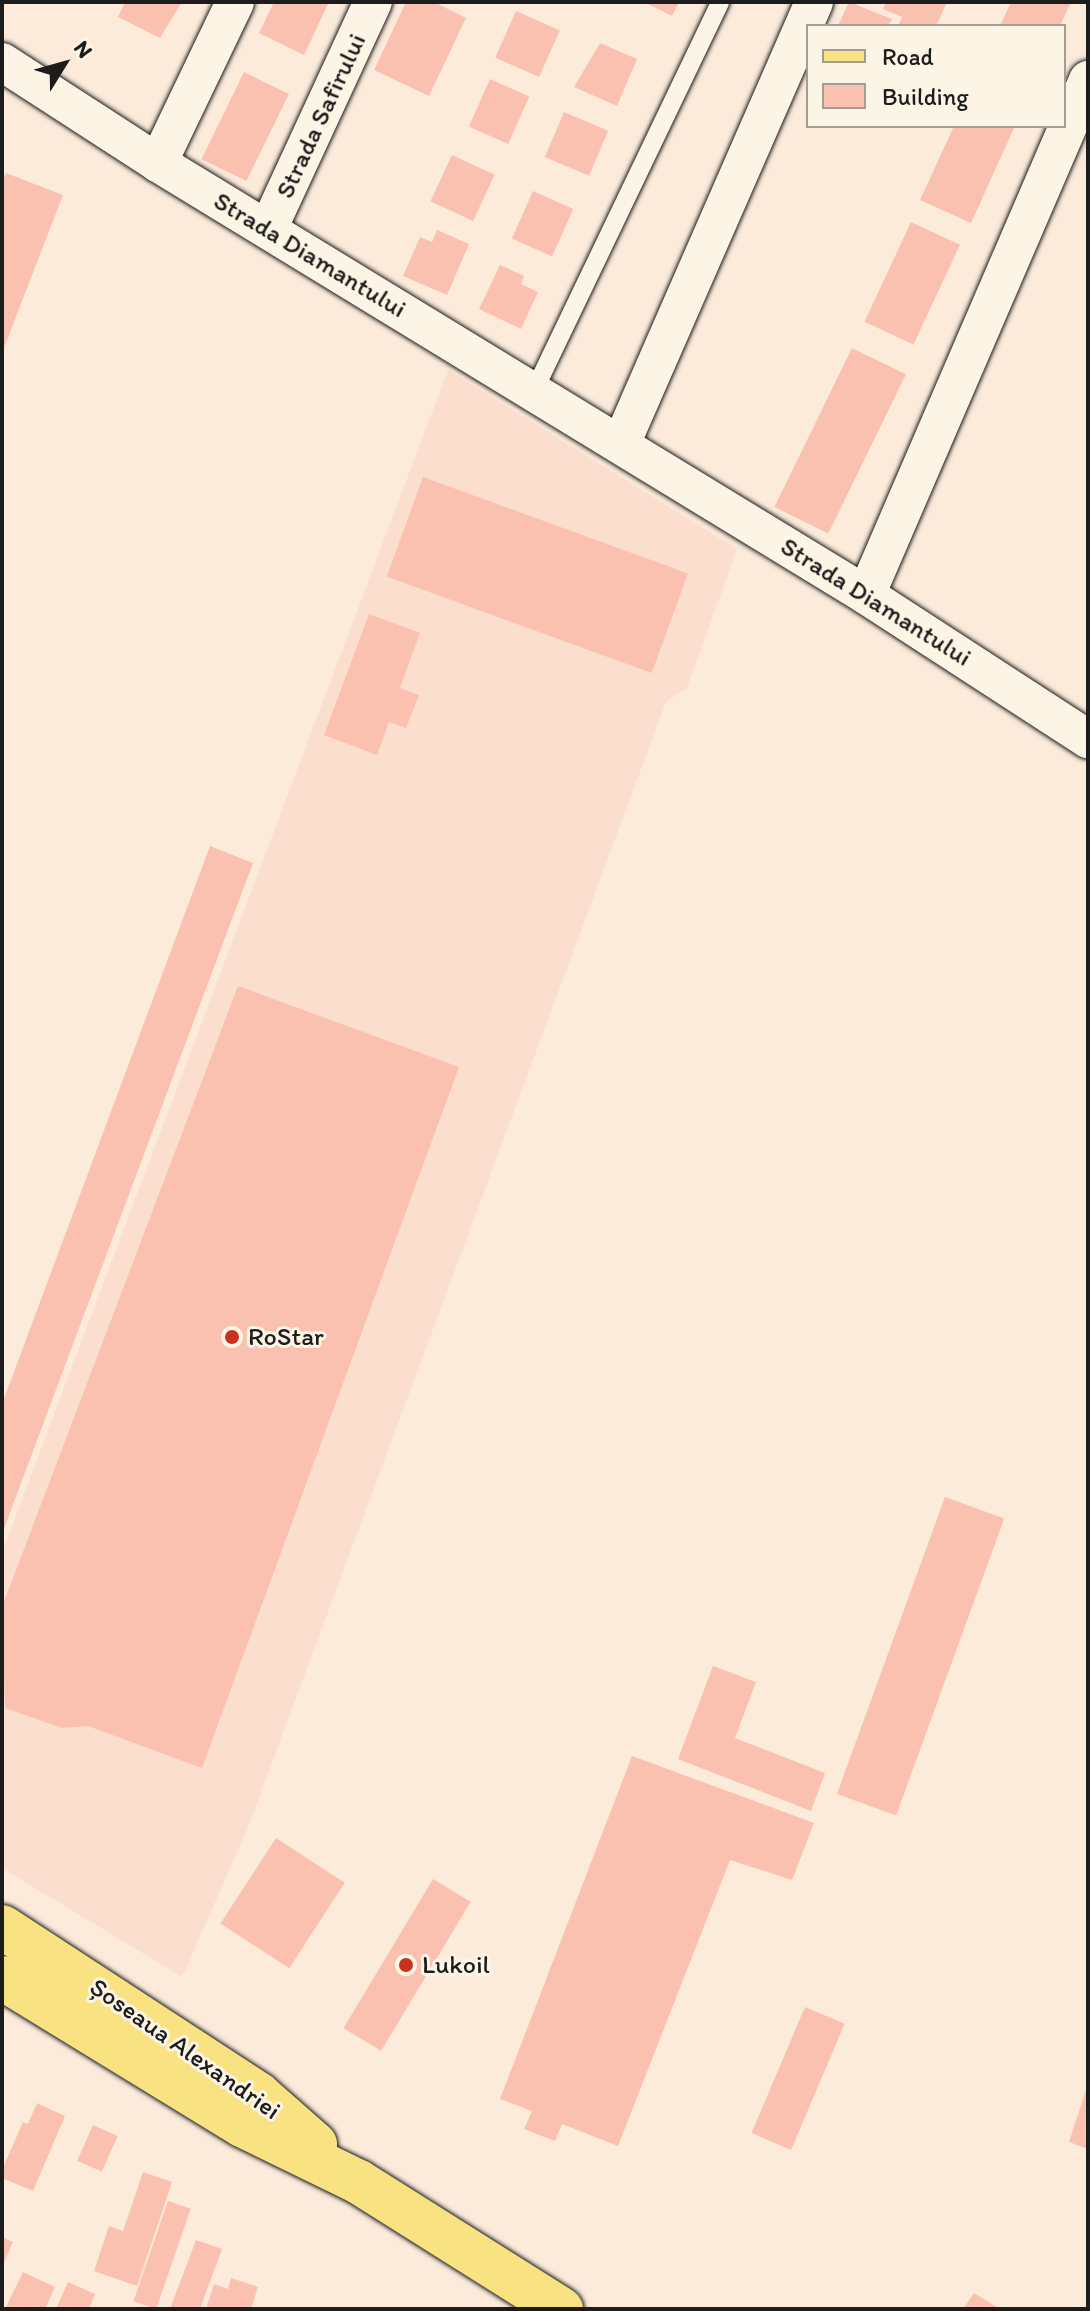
<!DOCTYPE html>
<meta charset="utf-8">
<style>
body{margin:0}
#map{position:relative;width:1090px;height:2311px;overflow:hidden;background:#fcebdb;font-family:Itim,sans-serif}
div>[style]{position:absolute}
.built>*{inset:0;background:#fbdece}
.building>*{inset:0;background:#fac1b1;transform-origin:0 0}
.roads{filter:drop-shadow(0 0 2px #1c1c1c) drop-shadow(0 0 2px #1c1c1c)}
.service>*{height:18px;margin:-9px;padding:0 9px;transform-origin:9px;border-radius:9px;background:#fcf5e5}
.minor>*{height:38px;margin:-19px;padding:0 19px;transform-origin:19px;border-radius:19px;background:#fcf5e5}
.primary>*{height:44px;margin:-22px;padding:0 22px;transform-origin:22px;border-radius:22px;background:#f8e281}
.dots>*{width:22px;height:22px;translate:-50% -50%;box-sizing:border-box;border:4px solid #fcf5e5;border-radius:50%}
span{translate:-50% -50%;white-space:nowrap;text-align:center;line-height:1.15;-webkit-text-stroke:6px #fcf5e5;paint-order:stroke}
.street-label{font-size:26px;color:#1c1c1c}
.poi-label{font-size:26px;color:#1c1c1c}
.left{translate:0 -50%;text-align:left}
.frame{position:absolute;inset:0;border:4px solid #1c1c1c;pointer-events:none}
.legend{position:absolute;left:806px;top:24px;width:260px;height:104px;box-sizing:border-box;background:#fcf5e5;border:2px solid #a29e95;margin:0;padding:10px 14px;list-style:none;font-size:24px;color:#1c1c1c}
.legend li{display:flex;align-items:center;gap:16px;height:40px}
.legend b{width:40px;border:2px solid #a29e95}
.north{position:absolute;left:24px;top:24px;width:80px;height:80px;-webkit-text-stroke:6px #fcf5e5;paint-order:stroke;rotate:53deg;font-size:22px;font-weight:700;line-height:32px;text-align:center;color:#1c1c1c}
.north::after{content:'';display:block;margin:auto;width:28px;height:36px;background:#1c1c1c;clip-path:polygon(50% 0,100% 100%,50% 72%,0 100%)}
</style>
<div id="map">
<div class="built">
<i style="clip-path:polygon(448px 370px,737px 549px,687px 688px,666px 702px,247px 1830px,182px 1977px,2px 1868px,2px 1552px)"></i>
</div>
<div class="building">
<i style="clip-path:polygon(125px 2px,182px 2px,160px 38px,118px 17px)"></i>
<i style="clip-path:polygon(274px 2px,329px 2px,304px 55px,259px 33px)"></i>
<i style="clip-path:polygon(406px 2px,434px 2px,466px 18px,429px 96px,374px 70px)"></i>
<i style="clip-path:polygon(644px 2px,679px 2px,672px 16px)"></i>
<i style="clip-path:polygon(849px 2px,892px 19px,888px 26px,838px 26px)"></i>
<i style="clip-path:polygon(886px 2px,947px 2px,936px 26px,898px 26px,902px 17px,883px 9px)"></i>
<i style="clip-path:polygon(1011px 2px,1071px 2px,1060px 26px,1000px 26px)"></i>
<i style="left:516px;top:11px;width:48px;height:51px;rotate:24deg"></i>
<i style="clip-path:polygon(600px 43px,637px 59px,617px 106px,574px 87px)"></i>
<i style="left:244px;top:72px;width:50px;height:97px;rotate:26deg"></i>
<i style="left:490px;top:79px;width:43px;height:52px;rotate:24deg"></i>
<i style="left:564px;top:112px;width:48px;height:49px;rotate:23deg"></i>
<i style="clip-path:polygon(954px 126px,1015px 126px,971px 223px,920px 200px)"></i>
<i style="left:452px;top:155px;width:47px;height:51px;rotate:25deg"></i>
<i style="clip-path:polygon(6px 173px,63px 195px,2px 353px,2px 182px)"></i>
<i style="left:533px;top:191px;width:44px;height:52px;rotate:24deg"></i>
<i style="left:911px;top:222px;width:54px;height:110px;rotate:25deg"></i>
<i style="clip-path:polygon(437px 230px,469px 244px,447px 295px,403px 276px,420px 237px,432px 242px)"></i>
<i style="clip-path:polygon(500px 265px,524px 276px,521px 284px,538px 292px,521px 329px,479px 309px)"></i>
<i style="left:852px;top:348px;width:60px;height:177px;rotate:26deg"></i>
<i style="left:423px;top:477px;width:282px;height:106px;rotate:20deg"></i>
<i style="clip-path:polygon(369px 614px,420px 633px,400px 688px,419px 695px,406px 728px,389px 722px,377px 755px,324px 735px)"></i>
<i style="clip-path:polygon(210px 846px,253px 863px,2px 1534px,2px 1404px)"></i>
<i style="clip-path:polygon(238px 986px,459px 1067px,202px 1768px,88px 1726px,62px 1728px,5px 1708px,2px 1607px)"></i>
<i style="left:945px;top:1497px;width:63px;height:316px;rotate:20deg"></i>
<i style="clip-path:polygon(713px 1666px,756px 1682px,735px 1738px,825px 1773px,811px 1811px,678px 1759px)"></i>
<i style="clip-path:polygon(632px 1756px,814px 1823px,792px 1880px,730px 1860px,618px 2146px,562px 2124px,555px 2141px,524px 2129px,532px 2111px,500px 2099px)"></i>
<i style="left:276px;top:1838px;width:82px;height:102px;rotate:33deg"></i>
<i style="left:433px;top:1879px;width:44px;height:174px;rotate:31deg"></i>
<i style="left:805px;top:2007px;width:43px;height:137px;rotate:23deg"></i>
<i style="clip-path:polygon(1087px 2087px,1088px 2087px,1088px 2149px,1069px 2142px)"></i>
<i style="clip-path:polygon(37px 2103px,65px 2116px,33px 2191px,2px 2178px,2px 2170px,23px 2122px,28px 2124px)"></i>
<i style="left:93px;top:2125px;width:27px;height:39px;rotate:24deg"></i>
<i style="clip-path:polygon(143px 2172px,172px 2182px,137px 2286px,94px 2271px,109px 2226px,123px 2231px)"></i>
<i style="left:168px;top:2201px;width:24px;height:106px;rotate:19deg"></i>
<i style="clip-path:polygon(2px 2237px,13px 2242px,2px 2267px)"></i>
<i style="clip-path:polygon(196px 2240px,222px 2249px,200px 2309px,170px 2309px)"></i>
<i style="clip-path:polygon(23px 2272px,55px 2287px,45px 2309px,5px 2309px)"></i>
<i style="clip-path:polygon(231px 2278px,258px 2287px,251px 2309px,206px 2309px,214px 2284px,228px 2289px)"></i>
<i style="clip-path:polygon(68px 2282px,95px 2294px,89px 2309px,56px 2309px)"></i>
<i style="clip-path:polygon(974px 2293px,1000px 2309px,963px 2309px)"></i>
</div>
<div class="roads">
<div class="service">
<i style="left:534px;top:391px;width:431px;rotate:-64.4deg"></i>
</div>
<div class="minor">
<i style="left:2px;top:62px;width:186px;rotate:32.9deg"></i>
<i style="left:158px;top:163px;width:829px;rotate:31.39deg"></i>
<i style="left:866px;top:595px;width:265px;rotate:33deg"></i>
<i style="left:158px;top:163px;width:178px;rotate:-64.4deg"></i>
<i style="left:268px;top:229px;width:250px;rotate:-65.2deg"></i>
<i style="left:621px;top:444px;width:482px;rotate:-66.4deg"></i>
<i style="left:866px;top:595px;width:561px;rotate:-66.68deg"></i>
</div>
<div class="primary">
<i style="left:2px;top:1927px;width:306px;rotate:33.1deg"></i>
<i style="left:258px;top:2094px;width:76px;rotate:41.3deg"></i>
<i style="left:2px;top:1978px;width:281px;rotate:31.5deg"></i>
<i style="left:242px;top:2125px;width:130px;rotate:26deg"></i>
<i style="left:359px;top:2182px;width:239px;rotate:32.2deg"></i>
</div>
</div>
<div class="dots">
<i style="left:232px;top:1337px;background:#c8321e"></i>
<i style="left:406px;top:1965px;background:#c8321e"></i>
</div>
<div class="street-label">
<span style="left:321px;top:116px;rotate:-65deg">Strada Safirului</span>
<span style="left:310px;top:255px;rotate:31deg">Strada Diamantului</span>
<span style="left:876px;top:602px;rotate:32deg">Strada Diamantului</span>
<span style="left:185px;top:2049px;rotate:35deg">Șoseaua Alexandriei</span>
</div>
<div class="poi-label">
<span class="left" style="left:248px;top:1337px">RoStar</span>
<span class="left" style="left:422px;top:1965px">Lukoil</span>
</div>
<div class="frame"></div>
<ul class="legend">
<li><b style="height:10px;background:#f8e281"></b>Road</li>
<li><b style="height:22px;background:#fac1b1"></b>Building</li>
</ul>
<div class="north">N</div>
</div>
